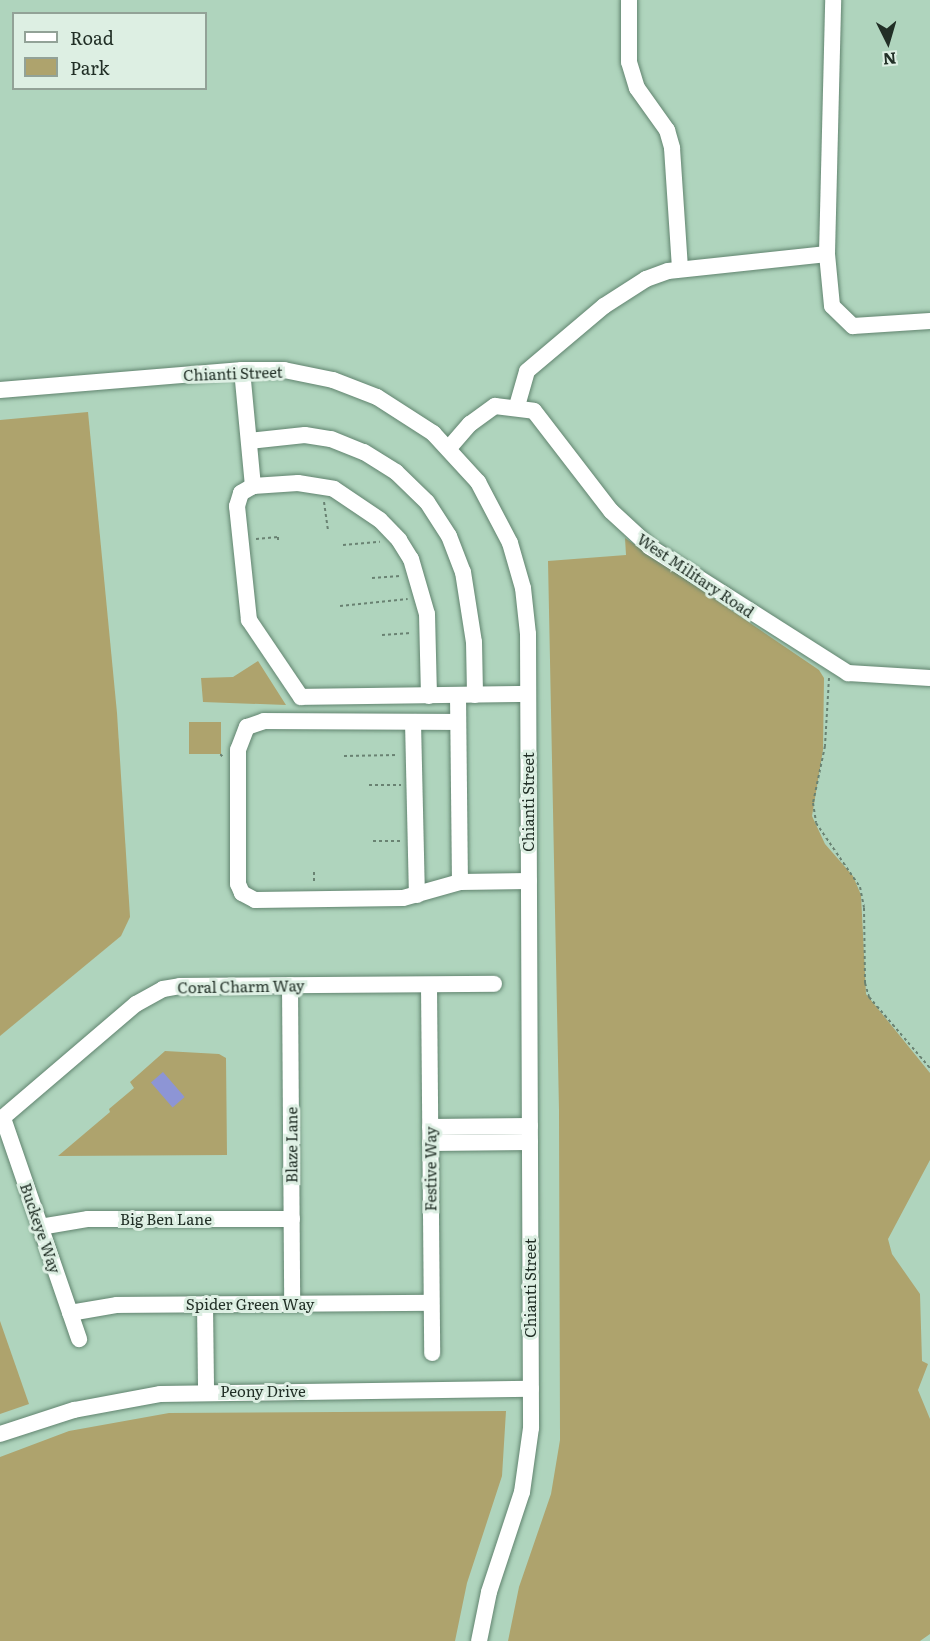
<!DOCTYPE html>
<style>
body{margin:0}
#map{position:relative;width:930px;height:1641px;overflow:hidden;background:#afd4bd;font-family:Literata,serif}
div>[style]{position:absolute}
.green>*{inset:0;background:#aea36d;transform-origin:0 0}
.water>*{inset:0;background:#8d95d5;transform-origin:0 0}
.path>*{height:2px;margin-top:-1px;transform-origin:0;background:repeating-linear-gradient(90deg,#698272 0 3px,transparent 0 6px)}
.roads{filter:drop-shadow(0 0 2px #61846f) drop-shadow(0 0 2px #61846f)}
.minor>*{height:16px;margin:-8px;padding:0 8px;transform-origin:8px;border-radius:8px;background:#fff}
span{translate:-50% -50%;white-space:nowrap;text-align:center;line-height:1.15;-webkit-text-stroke:6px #ddefe3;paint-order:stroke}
.street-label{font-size:15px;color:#212f26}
.legend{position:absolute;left:12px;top:12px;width:195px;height:78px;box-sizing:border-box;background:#ddefe3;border:2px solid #92a297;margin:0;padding:8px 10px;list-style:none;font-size:18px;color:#212f26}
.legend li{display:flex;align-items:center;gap:12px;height:30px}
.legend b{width:30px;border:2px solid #92a297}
.north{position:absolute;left:858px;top:12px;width:60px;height:60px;-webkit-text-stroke:4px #ddefe3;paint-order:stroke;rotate:175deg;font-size:16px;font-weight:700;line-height:24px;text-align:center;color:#212f26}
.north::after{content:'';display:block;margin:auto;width:21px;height:27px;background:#212f26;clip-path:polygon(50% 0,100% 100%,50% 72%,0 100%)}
</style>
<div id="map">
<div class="green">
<i style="clip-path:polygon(88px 412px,117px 713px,130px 917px,121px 936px,0 1036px,0 420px)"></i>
<i style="clip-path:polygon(625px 538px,819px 670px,824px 678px,823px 750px,812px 816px,825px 844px,853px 876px,861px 895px,866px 994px,930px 1073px,930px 1160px,888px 1239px,892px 1254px,920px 1294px,922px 1361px,928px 1364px,918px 1390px,930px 1419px,930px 1634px,920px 1641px,508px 1641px,519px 1587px,551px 1494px,560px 1440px,559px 1110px,548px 561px,626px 555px)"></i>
<i style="clip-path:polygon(258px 661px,286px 705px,203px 702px,201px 678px,233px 677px)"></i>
<i style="left:189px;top:722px;width:32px;height:32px"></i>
<i style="clip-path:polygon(165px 1051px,219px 1054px,226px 1058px,227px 1155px,58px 1156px,110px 1112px,109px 1109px,134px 1088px,130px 1082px)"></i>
<i style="clip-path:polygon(0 1321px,29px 1404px,0 1414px)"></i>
<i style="clip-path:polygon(506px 1411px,502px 1476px,467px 1583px,455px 1641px,0 1641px,0 1457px,69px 1431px,169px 1413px)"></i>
</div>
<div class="water">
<i style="left:163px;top:1072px;width:33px;height:16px;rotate:49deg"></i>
</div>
<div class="path">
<i style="left:324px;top:502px;width:30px;rotate:82deg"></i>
<i style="left:256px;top:539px;width:22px;rotate:-5deg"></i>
<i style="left:278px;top:537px;width:3px;rotate:90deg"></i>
<i style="left:343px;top:545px;width:37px;rotate:-5deg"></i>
<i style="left:372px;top:578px;width:28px;rotate:-4deg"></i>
<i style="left:340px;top:606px;width:68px;rotate:-5.9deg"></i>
<i style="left:382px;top:635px;width:29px;rotate:-4deg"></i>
<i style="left:829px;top:678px;width:68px;rotate:93.4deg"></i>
<i style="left:825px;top:746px;width:58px;rotate:101.9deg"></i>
<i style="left:813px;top:803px;width:20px;rotate:81deg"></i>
<i style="left:816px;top:823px;width:78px;rotate:55.5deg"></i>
<i style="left:860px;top:887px;width:21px;rotate:79deg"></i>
<i style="left:864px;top:908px;width:75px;rotate:89.2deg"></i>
<i style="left:865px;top:983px;width:15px;rotate:74deg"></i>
<i style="left:869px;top:997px;width:94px;rotate:49.3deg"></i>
<i style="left:220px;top:754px;width:4px;rotate:45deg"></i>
<i style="left:344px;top:756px;width:53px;rotate:-1.1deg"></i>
<i style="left:369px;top:785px;width:32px"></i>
<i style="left:373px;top:841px;width:28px"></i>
<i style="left:314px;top:872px;width:11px;rotate:90deg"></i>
</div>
<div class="roads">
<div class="minor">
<i style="left:629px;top:0;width:62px;rotate:90deg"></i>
<i style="left:629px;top:62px;width:27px;rotate:73deg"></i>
<i style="left:637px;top:88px;width:52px;rotate:54.5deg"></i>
<i style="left:667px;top:130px;width:19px;rotate:74deg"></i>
<i style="left:672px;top:148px;width:121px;rotate:86.2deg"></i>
<i style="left:827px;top:254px;width:254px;rotate:-88.6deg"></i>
<i style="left:242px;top:370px;width:117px;rotate:84.6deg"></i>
<i style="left:253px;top:486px;width:14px;rotate:150deg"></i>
<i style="left:241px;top:493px;width:14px;rotate:107deg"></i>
<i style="left:237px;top:506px;width:115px;rotate:84deg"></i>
<i style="left:249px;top:620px;width:93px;rotate:56deg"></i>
<i style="left:301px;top:697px;width:227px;rotate:-0.8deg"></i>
<i style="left:0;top:390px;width:243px;rotate:-4.7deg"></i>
<i style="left:242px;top:370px;width:42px"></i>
<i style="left:284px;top:370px;width:50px;rotate:11.5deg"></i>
<i style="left:333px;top:380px;width:47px;rotate:21.1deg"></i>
<i style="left:377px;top:397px;width:67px;rotate:32.7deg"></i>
<i style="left:433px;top:433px;width:67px;rotate:47.4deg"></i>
<i style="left:478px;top:482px;width:69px;rotate:62.3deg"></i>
<i style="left:510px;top:543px;width:47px;rotate:73.9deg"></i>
<i style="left:523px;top:588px;width:46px;rotate:83.8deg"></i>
<i style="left:528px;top:634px;width:794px;rotate:89.78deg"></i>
<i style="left:531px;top:1428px;width:65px;rotate:98deg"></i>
<i style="left:522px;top:1492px;width:105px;rotate:108.3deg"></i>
<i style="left:489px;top:1592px;width:50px;rotate:101.5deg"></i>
<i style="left:517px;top:406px;width:36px;rotate:-74deg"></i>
<i style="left:527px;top:371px;width:101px;rotate:-40.2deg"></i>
<i style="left:604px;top:306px;width:50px;rotate:-32.7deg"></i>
<i style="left:646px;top:279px;width:23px;rotate:-20deg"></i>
<i style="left:668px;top:271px;width:160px;rotate:-6.1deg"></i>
<i style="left:827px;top:254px;width:52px;rotate:84.5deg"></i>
<i style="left:832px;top:306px;width:29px;rotate:44deg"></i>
<i style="left:853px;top:326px;width:77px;rotate:-3.7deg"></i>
<i style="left:249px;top:441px;width:56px;rotate:-6.1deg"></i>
<i style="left:305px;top:435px;width:26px;rotate:9deg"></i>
<i style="left:331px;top:439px;width:35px;rotate:22deg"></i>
<i style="left:364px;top:452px;width:38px;rotate:32deg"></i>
<i style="left:396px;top:472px;width:43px;rotate:44.1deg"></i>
<i style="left:427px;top:502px;width:40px;rotate:57.1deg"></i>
<i style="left:449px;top:536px;width:39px;rotate:69deg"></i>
<i style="left:463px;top:572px;width:71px;rotate:81.1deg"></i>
<i style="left:474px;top:642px;width:53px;rotate:88.9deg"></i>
<i style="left:449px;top:448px;width:32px;rotate:-49deg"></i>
<i style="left:470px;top:424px;width:31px;rotate:-36deg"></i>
<i style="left:495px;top:406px;width:39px;rotate:7deg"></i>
<i style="left:534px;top:411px;width:126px;rotate:52.4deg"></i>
<i style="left:611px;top:511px;width:53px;rotate:42.7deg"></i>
<i style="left:650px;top:547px;width:235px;rotate:32.5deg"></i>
<i style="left:848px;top:673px;width:82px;rotate:3.5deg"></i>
<i style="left:253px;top:486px;width:45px;rotate:-3.8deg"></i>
<i style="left:298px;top:483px;width:36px;rotate:9deg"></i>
<i style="left:334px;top:489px;width:55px;rotate:34deg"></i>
<i style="left:380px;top:520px;width:28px;rotate:46deg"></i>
<i style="left:399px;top:540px;width:22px;rotate:58deg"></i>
<i style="left:411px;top:559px;width:57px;rotate:73.8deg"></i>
<i style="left:427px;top:614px;width:82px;rotate:88.6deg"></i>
<i style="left:458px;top:695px;width:187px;rotate:89.4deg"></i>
<i style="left:460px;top:882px;width:59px;rotate:164.3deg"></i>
<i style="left:403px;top:898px;width:148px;rotate:179.2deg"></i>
<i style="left:255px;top:900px;width:15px;rotate:-152deg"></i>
<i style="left:242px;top:893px;width:10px;rotate:-114deg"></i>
<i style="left:238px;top:884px;width:134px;rotate:-90deg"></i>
<i style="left:238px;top:750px;width:25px;rotate:-69deg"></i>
<i style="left:247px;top:727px;width:18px;rotate:-19deg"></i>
<i style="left:264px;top:721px;width:194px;rotate:0.3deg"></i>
<i style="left:413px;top:722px;width:173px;rotate:88.7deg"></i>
<i style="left:460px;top:882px;width:69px;rotate:-0.8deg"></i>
<i style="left:290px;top:985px;width:319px;rotate:89.6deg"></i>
<i style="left:429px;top:985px;width:368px;rotate:89.5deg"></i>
<i style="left:3px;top:1118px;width:234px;rotate:71deg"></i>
<i style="left:0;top:1120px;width:179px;rotate:-40.5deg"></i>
<i style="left:136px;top:1004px;width:31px;rotate:-29deg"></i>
<i style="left:163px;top:989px;width:17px;rotate:-10deg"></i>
<i style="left:180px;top:986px;width:314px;rotate:-0.4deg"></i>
<i style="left:430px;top:1127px;width:100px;rotate:-0.6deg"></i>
<i style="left:430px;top:1143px;width:100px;rotate:-0.6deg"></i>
<i style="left:40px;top:1227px;width:49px;rotate:-9.5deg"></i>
<i style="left:88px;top:1219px;width:204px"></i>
<i style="left:205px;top:1304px;width:88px;rotate:89.3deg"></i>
<i style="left:70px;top:1313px;width:48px;rotate:-9.7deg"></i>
<i style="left:117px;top:1305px;width:314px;rotate:-0.4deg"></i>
<i style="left:0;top:1434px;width:78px;rotate:-18deg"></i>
<i style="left:74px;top:1410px;width:87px;rotate:-10.5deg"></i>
<i style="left:160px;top:1394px;width:371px;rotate:-0.8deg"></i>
</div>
</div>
<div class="street-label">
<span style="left:233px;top:373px;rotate:-2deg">Chianti Street</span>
<span style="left:696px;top:575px;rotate:34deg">West Military Road</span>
<span style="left:528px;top:802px;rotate:-90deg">Chianti Street</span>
<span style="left:241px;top:986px;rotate:-1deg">Coral Charm Way</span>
<span style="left:291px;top:1145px;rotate:-90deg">Blaze Lane</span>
<span style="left:430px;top:1169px;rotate:-90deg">Festive Way</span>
<span style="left:166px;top:1219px">Big Ben Lane</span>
<span style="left:41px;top:1228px;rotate:71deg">Buckeye Way</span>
<span style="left:530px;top:1288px;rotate:-90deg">Chianti Street</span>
<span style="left:250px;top:1304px">Spider Green Way</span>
<span style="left:263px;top:1391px">Peony Drive</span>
</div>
<ul class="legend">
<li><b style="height:8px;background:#fff"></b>Road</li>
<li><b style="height:16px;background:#aea36d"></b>Park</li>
</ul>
<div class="north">N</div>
</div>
